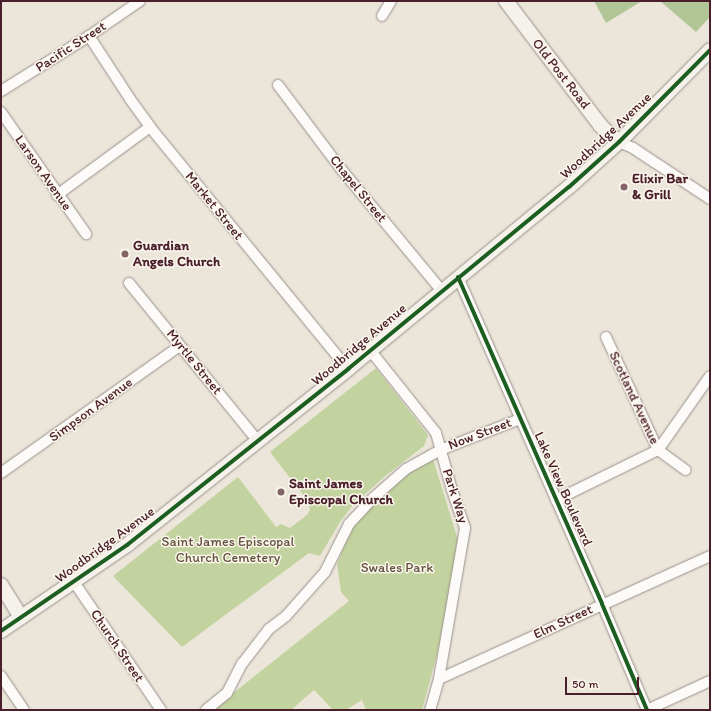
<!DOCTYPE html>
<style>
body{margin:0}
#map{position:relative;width:711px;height:711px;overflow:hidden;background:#ece6da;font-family:Itim,sans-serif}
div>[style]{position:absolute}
.green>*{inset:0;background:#c3d39f}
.forest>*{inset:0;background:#b1c597}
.roads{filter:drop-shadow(0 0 1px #9a908c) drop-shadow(0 0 1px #9a908c)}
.street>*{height:10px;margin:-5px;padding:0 5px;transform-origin:5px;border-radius:5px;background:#fcfbf9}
.secondary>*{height:14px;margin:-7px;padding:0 7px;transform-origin:7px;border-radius:7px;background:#f5f1eb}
.cycleway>*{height:4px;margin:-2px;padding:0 2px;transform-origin:2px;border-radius:2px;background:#1b5e20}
.dots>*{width:11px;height:11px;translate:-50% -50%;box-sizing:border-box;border:2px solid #fbf7ec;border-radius:50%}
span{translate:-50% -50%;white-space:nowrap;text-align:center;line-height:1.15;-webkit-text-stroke:3px #fbf7ec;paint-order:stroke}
.street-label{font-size:14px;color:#4a1f2b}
.poi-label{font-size:14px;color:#4a1f2b;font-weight:700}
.left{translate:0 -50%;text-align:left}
.park-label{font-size:14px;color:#64513f}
.frame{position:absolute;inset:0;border:2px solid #4a1f2b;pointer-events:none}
.scale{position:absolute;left:565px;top:677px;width:74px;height:18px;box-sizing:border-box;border:2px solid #4a1f2b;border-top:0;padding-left:5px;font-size:12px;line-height:14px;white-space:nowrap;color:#4a1f2b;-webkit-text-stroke:3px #fbf7ec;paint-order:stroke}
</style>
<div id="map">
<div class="green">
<i style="clip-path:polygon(376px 368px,428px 435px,424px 446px,384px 477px,352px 506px,340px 522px,320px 556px,309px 553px,182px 647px,113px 576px,238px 477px,276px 527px,281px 524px,290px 528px,307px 515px,310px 510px,308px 501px,270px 452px)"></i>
<i style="clip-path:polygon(433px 459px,458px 540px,456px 562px,438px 651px,422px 710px,366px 710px,362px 700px,346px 710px,333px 710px,314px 690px,291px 710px,212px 710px,349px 601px,341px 592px,337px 564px,353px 525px,361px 515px,403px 475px)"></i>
</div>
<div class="forest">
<i style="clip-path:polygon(594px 1px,642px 1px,606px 23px)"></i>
<i style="clip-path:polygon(660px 1px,710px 1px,710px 17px,696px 32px)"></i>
</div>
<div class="roads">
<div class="street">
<i style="left:382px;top:16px;width:17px;rotate:-59deg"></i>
<i style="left:89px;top:36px;width:75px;rotate:56.9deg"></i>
<i style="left:130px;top:99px;width:34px;rotate:54deg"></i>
<i style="left:150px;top:127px;width:313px;rotate:50.7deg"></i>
<i style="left:278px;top:85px;width:105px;rotate:53.1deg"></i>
<i style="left:341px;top:169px;width:158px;rotate:50.4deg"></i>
<i style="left:1px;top:91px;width:104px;rotate:-32deg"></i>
<i style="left:89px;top:36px;width:62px;rotate:-34.5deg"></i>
<i style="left:1px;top:112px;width:149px;rotate:55.1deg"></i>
<i style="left:619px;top:142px;width:15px;rotate:23deg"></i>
<i style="left:633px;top:148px;width:92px;rotate:33.5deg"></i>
<i style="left:57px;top:195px;width:115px;rotate:-36.2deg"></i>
<i style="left:458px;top:277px;width:357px;rotate:66.2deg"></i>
<i style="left:602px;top:604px;width:115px;rotate:67deg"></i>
<i style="left:129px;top:283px;width:204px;rotate:50.8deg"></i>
<i style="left:606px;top:337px;width:124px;rotate:65.3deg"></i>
<i style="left:658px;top:450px;width:34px;rotate:36deg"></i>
<i style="left:370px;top:350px;width:106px;rotate:51.5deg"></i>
<i style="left:436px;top:433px;width:59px;rotate:74.3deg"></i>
<i style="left:452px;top:490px;width:40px;rotate:71.1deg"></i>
<i style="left:465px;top:528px;width:153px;rotate:99.8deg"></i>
<i style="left:439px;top:679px;width:32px;rotate:106deg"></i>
<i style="left:1px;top:473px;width:219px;rotate:-35.4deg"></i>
<i style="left:556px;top:500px;width:114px;rotate:-26.1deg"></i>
<i style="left:658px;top:450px;width:90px;rotate:-54.9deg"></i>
<i style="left:74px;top:582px;width:155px;rotate:55.8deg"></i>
<i style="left:1px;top:676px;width:41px;rotate:55.9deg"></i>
<i style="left:439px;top:679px;width:298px;rotate:-24.4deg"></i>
<i style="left:206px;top:710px;width:27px;rotate:-39deg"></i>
<i style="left:227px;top:693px;width:33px;rotate:-63deg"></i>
<i style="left:242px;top:664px;width:44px;rotate:-52.4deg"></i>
<i style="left:269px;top:629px;width:21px;rotate:-37deg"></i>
<i style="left:286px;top:616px;width:59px;rotate:-48.4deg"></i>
<i style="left:325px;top:572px;width:54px;rotate:-63.4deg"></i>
<i style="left:349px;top:524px;width:35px;rotate:-47deg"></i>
<i style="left:373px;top:498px;width:44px;rotate:-41.3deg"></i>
<i style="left:406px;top:469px;width:39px;rotate:-29deg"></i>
<i style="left:440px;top:450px;width:86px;rotate:-21.2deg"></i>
<i style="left:647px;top:710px;width:69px;rotate:-24.7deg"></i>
</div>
<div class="secondary">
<i style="left:506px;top:1px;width:156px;rotate:52.8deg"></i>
<i style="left:600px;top:125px;width:13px;rotate:45deg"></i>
<i style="left:609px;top:134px;width:13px;rotate:39deg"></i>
<i style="left:1px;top:585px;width:38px;rotate:58deg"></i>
<i style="left:1px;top:631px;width:153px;rotate:-34.3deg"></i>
<i style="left:127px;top:545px;width:283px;rotate:-38.5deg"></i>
<i style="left:348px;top:369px;width:286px;rotate:-39.5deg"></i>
<i style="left:569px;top:187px;width:67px;rotate:-42deg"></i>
<i style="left:619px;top:142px;width:129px;rotate:-45.3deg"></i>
</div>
</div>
<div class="cycleway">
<i style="left:458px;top:277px;width:357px;rotate:66.2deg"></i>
<i style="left:602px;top:604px;width:115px;rotate:67deg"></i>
<i style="left:1px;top:631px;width:153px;rotate:-34.3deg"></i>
<i style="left:127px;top:545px;width:283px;rotate:-38.5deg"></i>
<i style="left:348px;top:369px;width:286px;rotate:-39.5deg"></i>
<i style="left:569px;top:187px;width:67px;rotate:-42deg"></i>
<i style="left:619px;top:142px;width:129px;rotate:-45.3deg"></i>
</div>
<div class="dots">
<i style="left:624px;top:187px;background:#836568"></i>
<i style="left:125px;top:254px;background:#836568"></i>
<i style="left:281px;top:492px;background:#836568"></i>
</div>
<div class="street-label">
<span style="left:71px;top:47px;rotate:-33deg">Pacific Street</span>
<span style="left:561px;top:74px;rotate:52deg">Old Post Road</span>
<span style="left:606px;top:136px;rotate:-43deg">Woodbridge Avenue</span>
<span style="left:43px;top:173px;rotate:55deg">Larson Avenue</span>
<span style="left:358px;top:189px;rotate:51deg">Chapel Street</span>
<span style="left:214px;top:206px;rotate:51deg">Market Street</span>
<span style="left:359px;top:345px;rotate:-40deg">Woodbridge Avenue</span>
<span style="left:194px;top:362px;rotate:51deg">Myrtle Street</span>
<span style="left:634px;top:398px;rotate:65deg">Scotland Avenue</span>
<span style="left:91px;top:410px;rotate:-36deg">Simpson Avenue</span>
<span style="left:480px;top:434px;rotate:-21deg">Now Street</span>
<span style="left:563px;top:489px;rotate:66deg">Lake View Boulevard</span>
<span style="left:455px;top:496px;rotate:72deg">Park Way</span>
<span style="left:105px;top:545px;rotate:-36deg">Woodbridge Avenue</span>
<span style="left:563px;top:622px;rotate:-25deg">Elm Street</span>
<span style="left:117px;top:646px;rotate:56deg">Church Street</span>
</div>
<div class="poi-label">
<span class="left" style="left:632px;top:187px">Elixir Bar<br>&amp; Grill</span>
<span class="left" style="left:133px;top:254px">Guardian<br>Angels Church</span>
<span class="left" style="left:289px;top:492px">Saint James<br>Episcopal Church</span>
</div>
<div class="park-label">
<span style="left:228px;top:550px">Saint James Episcopal<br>Church Cemetery</span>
<span style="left:397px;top:568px">Swales Park</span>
</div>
<div class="frame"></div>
<div class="scale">50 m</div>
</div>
